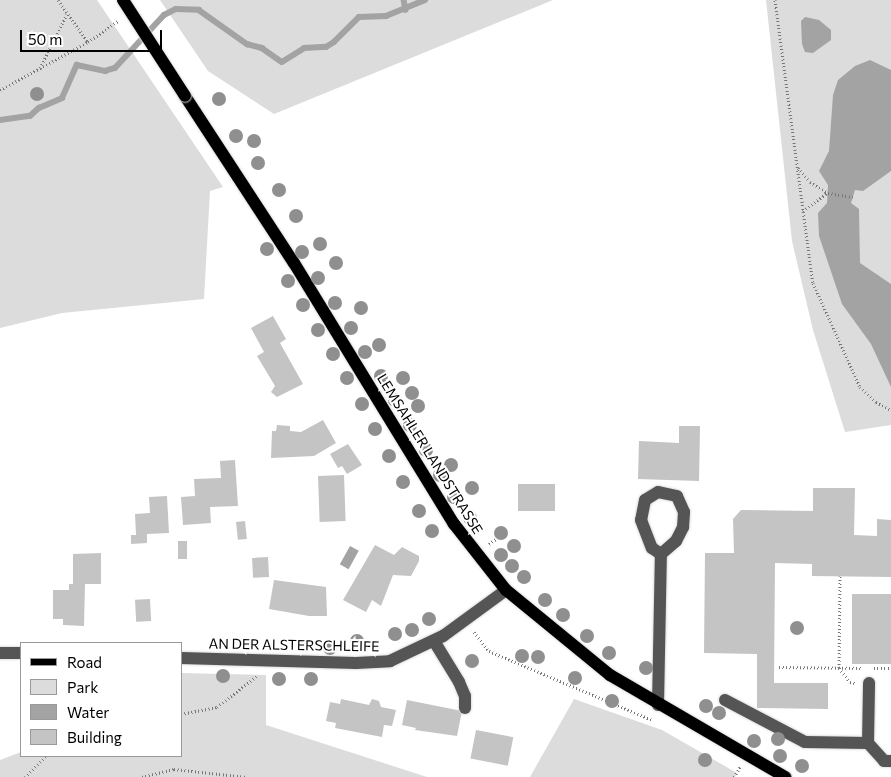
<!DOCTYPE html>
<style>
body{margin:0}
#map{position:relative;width:891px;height:777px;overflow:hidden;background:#fff;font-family:Commissioner,sans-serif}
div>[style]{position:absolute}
.green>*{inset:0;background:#dcdcdc}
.water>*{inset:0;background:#a3a3a3;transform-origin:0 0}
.stream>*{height:5.5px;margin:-2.75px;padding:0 2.75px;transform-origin:2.75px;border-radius:2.75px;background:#a3a3a3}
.building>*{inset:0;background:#c4c4c4;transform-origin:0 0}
.path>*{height:3px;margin-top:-1.5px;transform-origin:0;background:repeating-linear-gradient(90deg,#777 0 1px,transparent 0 3.5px)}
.roads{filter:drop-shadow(0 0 1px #dbdbdb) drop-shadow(0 0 1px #dbdbdb)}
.minor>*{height:12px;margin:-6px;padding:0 6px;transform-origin:6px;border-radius:6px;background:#555}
.major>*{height:12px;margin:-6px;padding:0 6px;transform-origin:6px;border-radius:6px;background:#000}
.bridges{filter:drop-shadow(0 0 1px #dbdbdb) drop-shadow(0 0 1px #dbdbdb)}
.major-bridge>*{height:12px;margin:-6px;padding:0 6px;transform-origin:6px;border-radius:6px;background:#000}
.trees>*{width:14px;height:14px;margin:-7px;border-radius:50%;background:#8f8f8f}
span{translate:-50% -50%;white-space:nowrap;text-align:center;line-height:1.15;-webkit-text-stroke:4px #fff;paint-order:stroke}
.street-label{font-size:14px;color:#000}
.legend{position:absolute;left:20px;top:642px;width:162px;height:115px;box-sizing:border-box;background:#fff;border:1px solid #999;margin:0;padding:6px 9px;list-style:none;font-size:15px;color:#000}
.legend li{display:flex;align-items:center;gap:10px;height:25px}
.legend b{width:25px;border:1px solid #999}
.scale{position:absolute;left:20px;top:30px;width:142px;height:22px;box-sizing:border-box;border:2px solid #000;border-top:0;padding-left:6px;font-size:15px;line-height:18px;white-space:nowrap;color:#000;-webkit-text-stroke:4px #fff;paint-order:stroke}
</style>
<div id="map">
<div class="green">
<i style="clip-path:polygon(0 0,97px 0,223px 187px,210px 191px,204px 299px,62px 313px,0 328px)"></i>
<i style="clip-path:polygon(160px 0,553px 0,274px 114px,208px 71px)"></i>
<i style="clip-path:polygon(766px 0,891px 0,891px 425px,845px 432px,813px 330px,792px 241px)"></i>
<i style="clip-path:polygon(181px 673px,266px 675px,266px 725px,427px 777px,0 777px,0 760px,21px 752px,21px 756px,181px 756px)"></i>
<i style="clip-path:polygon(574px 699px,662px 730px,737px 773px,735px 777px,530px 777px)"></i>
</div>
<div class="water">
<i style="clip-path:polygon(805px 17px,819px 20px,831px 30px,831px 40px,813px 53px,805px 52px,802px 44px,801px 21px)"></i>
<i style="clip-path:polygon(870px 60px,891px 70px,891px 171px,863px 191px,855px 190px,851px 203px,859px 209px,860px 263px,891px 284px,891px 387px,871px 344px,842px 304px,819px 236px,818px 213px,827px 203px,828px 185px,819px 171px,829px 151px,833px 95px,838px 80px,855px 66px)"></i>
<i style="left:350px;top:546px;width:10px;height:21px;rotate:29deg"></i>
</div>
<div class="stream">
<i style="left:404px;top:0;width:10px;rotate:79deg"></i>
<i style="left:0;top:120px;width:30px;rotate:-8deg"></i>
<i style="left:30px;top:116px;width:12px;rotate:-42deg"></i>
<i style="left:39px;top:108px;width:25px;rotate:-23deg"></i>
<i style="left:62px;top:98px;width:36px;rotate:-66deg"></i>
<i style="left:77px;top:65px;width:29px;rotate:12deg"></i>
<i style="left:105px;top:71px;width:10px;rotate:-17deg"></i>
<i style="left:115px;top:68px;width:72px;rotate:-47.2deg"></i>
<i style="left:164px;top:15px;width:13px;rotate:-27deg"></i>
<i style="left:176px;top:9px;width:23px;rotate:2deg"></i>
<i style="left:199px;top:10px;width:59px;rotate:35.3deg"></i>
<i style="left:247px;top:44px;width:16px;rotate:15deg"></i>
<i style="left:262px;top:48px;width:24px;rotate:35deg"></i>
<i style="left:282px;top:62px;width:26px;rotate:-32deg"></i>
<i style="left:304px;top:48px;width:22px;rotate:-3deg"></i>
<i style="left:326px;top:47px;width:9px;rotate:-32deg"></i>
<i style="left:334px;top:42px;width:35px;rotate:-45deg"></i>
<i style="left:359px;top:17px;width:27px;rotate:-2deg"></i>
<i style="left:386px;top:16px;width:42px;rotate:-22.3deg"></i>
</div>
<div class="building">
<i style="clip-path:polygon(273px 316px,286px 339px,280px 343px,303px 384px,277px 397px,271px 392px,275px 386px,257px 356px,264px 352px,251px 328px)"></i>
<i style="clip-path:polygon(323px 420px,336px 443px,314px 456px,271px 458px,272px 431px,276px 431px,277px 425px,290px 426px,290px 431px,301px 432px)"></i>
<i style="clip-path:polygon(679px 426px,700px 426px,699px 481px,638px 479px,639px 441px,679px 443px)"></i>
<i style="clip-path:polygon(348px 444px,362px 465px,347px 474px,342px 466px,338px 468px,330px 454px)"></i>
<i style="clip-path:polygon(235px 460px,238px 506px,210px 507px,211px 523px,183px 525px,181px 497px,195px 496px,194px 479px,221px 478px,220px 461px)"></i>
<i style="left:344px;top:475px;width:46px;height:26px;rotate:88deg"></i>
<i style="left:518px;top:484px;width:37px;height:27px"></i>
<i style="clip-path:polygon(813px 488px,855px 488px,854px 535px,877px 536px,877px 519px,891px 520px,891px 577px,812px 576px,812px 564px,775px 563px,774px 683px,828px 683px,828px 709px,757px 708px,757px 654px,704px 653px,705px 553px,734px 553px,733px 519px,741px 510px,813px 511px)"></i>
<i style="clip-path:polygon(167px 496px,169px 533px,147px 534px,147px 543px,131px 544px,131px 535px,136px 535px,135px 514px,150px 513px,149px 497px)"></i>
<i style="left:245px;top:521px;width:18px;height:9px;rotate:84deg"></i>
<i style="left:178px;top:541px;width:9px;height:18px"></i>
<i style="clip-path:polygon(375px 545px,394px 555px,402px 547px,419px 556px,419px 561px,411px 576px,393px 575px,381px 606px,372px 600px,366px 612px,343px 600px)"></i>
<i style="clip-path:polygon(101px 553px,101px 584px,85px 584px,84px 626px,63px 625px,63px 619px,53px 619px,53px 590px,69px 590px,69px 584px,73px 584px,73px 554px)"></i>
<i style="left:268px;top:557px;width:20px;height:16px;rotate:87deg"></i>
<i style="clip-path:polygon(274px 580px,326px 587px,327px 616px,309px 616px,269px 609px)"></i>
<i style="left:852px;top:594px;width:39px;height:70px"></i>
<i style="left:150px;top:599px;width:22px;height:15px;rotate:87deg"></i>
<i style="clip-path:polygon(341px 699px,369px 705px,372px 699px,379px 701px,381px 707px,396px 710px,392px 726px,384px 725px,382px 737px,335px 728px,336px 723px,326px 721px,330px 702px,340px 704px)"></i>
<i style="clip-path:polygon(407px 700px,462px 711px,457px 736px,415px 730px,416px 728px,402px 725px)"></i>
<i style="left:476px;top:730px;width:38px;height:29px;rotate:11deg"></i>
</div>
<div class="path">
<i style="left:58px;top:0;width:52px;rotate:54.5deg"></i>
<i style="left:775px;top:0;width:286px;rotate:82.4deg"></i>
<i style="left:813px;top:283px;width:114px;rotate:65.7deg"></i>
<i style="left:860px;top:387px;width:22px;rotate:43deg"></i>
<i style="left:876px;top:402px;width:17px;rotate:28deg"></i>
<i style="left:40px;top:68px;width:60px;rotate:-63.4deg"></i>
<i style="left:0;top:90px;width:100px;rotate:-28.6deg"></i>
<i style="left:88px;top:42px;width:37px;rotate:-35deg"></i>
<i style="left:798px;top:168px;width:18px;rotate:49deg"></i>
<i style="left:810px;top:182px;width:21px;rotate:31deg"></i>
<i style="left:828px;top:193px;width:25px;rotate:9deg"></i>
<i style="left:803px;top:211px;width:30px;rotate:-37deg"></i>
<i style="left:489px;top:544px;width:9px;rotate:-36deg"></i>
<i style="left:840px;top:576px;width:92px;rotate:90.6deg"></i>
<i style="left:839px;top:668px;width:18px;rotate:52deg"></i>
<i style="left:850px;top:682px;width:5px;rotate:11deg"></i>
<i style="left:474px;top:632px;width:24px;rotate:52deg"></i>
<i style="left:489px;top:651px;width:177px;rotate:22.9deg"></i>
<i style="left:779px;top:667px;width:84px;rotate:0.7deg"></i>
<i style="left:874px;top:668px;width:17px"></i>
<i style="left:181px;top:714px;width:37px;rotate:-11deg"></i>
<i style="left:217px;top:707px;width:51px;rotate:-37.8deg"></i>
<i style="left:25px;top:777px;width:30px;rotate:-45deg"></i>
<i style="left:142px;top:777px;width:33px;rotate:-14deg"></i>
<i style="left:174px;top:769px;width:73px;rotate:6.3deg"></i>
<i style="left:734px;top:777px;width:12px;rotate:-59deg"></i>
</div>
<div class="roads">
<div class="minor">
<i style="left:434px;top:641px;width:48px;rotate:58.6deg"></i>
<i style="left:459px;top:682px;width:15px;rotate:67deg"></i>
<i style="left:465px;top:696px;width:12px;rotate:90deg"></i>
<i style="left:0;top:653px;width:21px"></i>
<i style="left:181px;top:658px;width:175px;rotate:1.6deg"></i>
<i style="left:356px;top:663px;width:34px;rotate:-3deg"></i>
<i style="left:390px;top:661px;width:59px;rotate:-25.3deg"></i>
<i style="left:443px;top:636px;width:78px;rotate:-36.1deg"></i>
<i style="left:725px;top:700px;width:90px;rotate:27.7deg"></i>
<i style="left:805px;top:742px;width:63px;rotate:0.9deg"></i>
<i style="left:868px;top:743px;width:24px;rotate:48deg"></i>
<i style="left:884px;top:761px;width:7px"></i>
<i style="left:658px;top:705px;width:151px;rotate:-88.9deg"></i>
<i style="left:661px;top:554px;width:20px;rotate:-41deg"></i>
<i style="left:676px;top:541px;width:16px;rotate:-63deg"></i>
<i style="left:683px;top:527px;width:15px;rotate:-86deg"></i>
<i style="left:684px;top:512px;width:17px;rotate:-114deg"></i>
<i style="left:677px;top:496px;width:19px;rotate:-168deg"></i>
<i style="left:658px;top:492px;width:15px;rotate:148deg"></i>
<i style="left:645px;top:500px;width:20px;rotate:101deg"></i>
<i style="left:641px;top:520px;width:30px;rotate:69deg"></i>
<i style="left:652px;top:548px;width:11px;rotate:34deg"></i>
<i style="left:868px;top:743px;width:60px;rotate:-89deg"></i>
</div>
<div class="major">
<i style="left:185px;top:96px;width:199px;rotate:56.9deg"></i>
<i style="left:294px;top:263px;width:306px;rotate:58.5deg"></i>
<i style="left:454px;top:524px;width:84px;rotate:51.8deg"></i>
<i style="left:506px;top:590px;width:134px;rotate:39.3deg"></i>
<i style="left:610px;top:675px;width:203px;rotate:30.2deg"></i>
</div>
</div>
<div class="bridges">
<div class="major-bridge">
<i style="left:123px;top:0;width:114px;rotate:57.1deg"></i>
</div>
</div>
<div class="trees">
<i style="left:37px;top:94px"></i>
<i style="left:219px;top:99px"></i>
<i style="left:236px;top:136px"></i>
<i style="left:254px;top:141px"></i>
<i style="left:258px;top:163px"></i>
<i style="left:279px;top:190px"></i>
<i style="left:296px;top:216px"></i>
<i style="left:320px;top:244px"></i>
<i style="left:267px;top:249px"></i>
<i style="left:302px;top:252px"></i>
<i style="left:336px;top:263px"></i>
<i style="left:318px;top:278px"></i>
<i style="left:288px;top:281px"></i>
<i style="left:335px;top:303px"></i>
<i style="left:303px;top:305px"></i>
<i style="left:361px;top:308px"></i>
<i style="left:351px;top:328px"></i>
<i style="left:318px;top:330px"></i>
<i style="left:379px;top:345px"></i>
<i style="left:365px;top:352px"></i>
<i style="left:333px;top:354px"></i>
<i style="left:381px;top:376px"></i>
<i style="left:347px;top:378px"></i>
<i style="left:403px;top:378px"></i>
<i style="left:412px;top:393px"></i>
<i style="left:395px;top:400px"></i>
<i style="left:362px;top:404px"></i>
<i style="left:418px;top:406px"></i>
<i style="left:410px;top:425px"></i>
<i style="left:375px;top:429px"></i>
<i style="left:426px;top:450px"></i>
<i style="left:389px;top:456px"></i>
<i style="left:451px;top:465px"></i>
<i style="left:440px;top:475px"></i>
<i style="left:403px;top:482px"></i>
<i style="left:472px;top:488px"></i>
<i style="left:454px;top:497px"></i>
<i style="left:419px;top:511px"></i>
<i style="left:470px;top:518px"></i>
<i style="left:432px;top:531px"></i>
<i style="left:501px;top:533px"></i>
<i style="left:514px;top:546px"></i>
<i style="left:501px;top:555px"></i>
<i style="left:512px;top:566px"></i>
<i style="left:524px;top:577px"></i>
<i style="left:545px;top:600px"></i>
<i style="left:563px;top:615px"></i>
<i style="left:429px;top:619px"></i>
<i style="left:797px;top:628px"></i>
<i style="left:412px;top:630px"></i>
<i style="left:395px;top:634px"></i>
<i style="left:587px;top:636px"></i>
<i style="left:357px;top:641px"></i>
<i style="left:330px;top:648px"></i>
<i style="left:609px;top:653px"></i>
<i style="left:522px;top:656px"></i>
<i style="left:538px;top:657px"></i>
<i style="left:472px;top:661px"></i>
<i style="left:646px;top:668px"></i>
<i style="left:223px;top:676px"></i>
<i style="left:575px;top:678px"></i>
<i style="left:279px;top:679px"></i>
<i style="left:311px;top:679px"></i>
<i style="left:612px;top:701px"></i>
<i style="left:706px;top:706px"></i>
<i style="left:719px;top:713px"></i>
<i style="left:778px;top:739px"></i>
<i style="left:754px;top:741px"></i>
<i style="left:780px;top:756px"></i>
<i style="left:705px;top:760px"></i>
<i style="left:802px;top:766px"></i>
</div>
<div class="street-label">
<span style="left:430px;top:454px;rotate:58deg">LEMSAHLER LANDSTRASSE</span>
<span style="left:294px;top:645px;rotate:1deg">AN DER ALSTERSCHLEIFE</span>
</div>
<ul class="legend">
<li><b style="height:6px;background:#000"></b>Road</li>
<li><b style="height:14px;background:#dcdcdc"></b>Park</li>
<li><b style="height:14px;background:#a3a3a3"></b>Water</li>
<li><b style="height:14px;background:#c4c4c4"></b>Building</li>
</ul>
<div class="scale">50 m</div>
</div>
